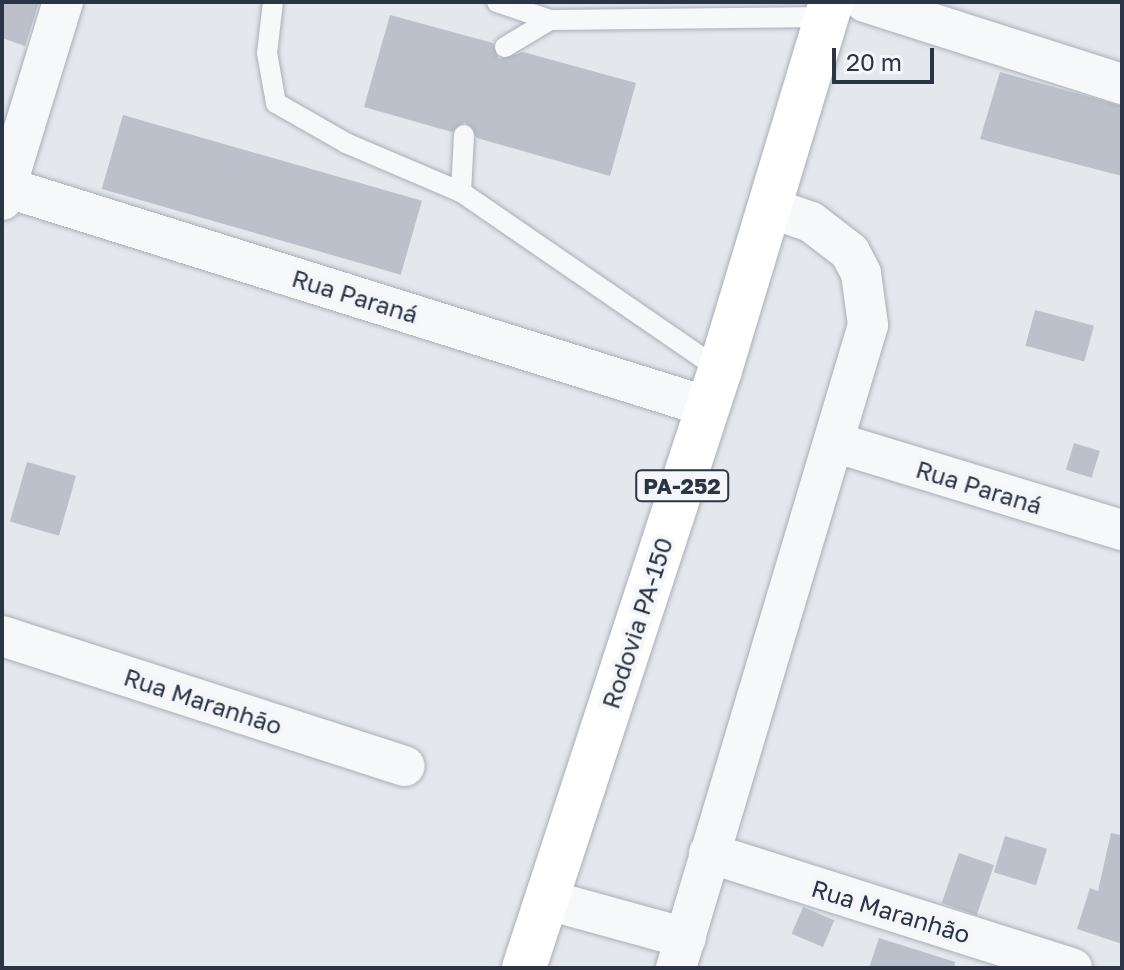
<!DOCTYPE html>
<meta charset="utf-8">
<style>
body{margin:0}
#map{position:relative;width:1124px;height:970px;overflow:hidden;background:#e4e7ec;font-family:"Golos Text",sans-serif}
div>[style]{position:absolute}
.building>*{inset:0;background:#bbc0ca;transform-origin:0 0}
.roads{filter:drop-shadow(0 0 2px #a9aeb7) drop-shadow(0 0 2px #a9aeb7)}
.lane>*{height:20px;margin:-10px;padding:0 10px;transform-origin:10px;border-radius:10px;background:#f7f8fa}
.street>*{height:40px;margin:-20px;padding:0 20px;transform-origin:20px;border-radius:20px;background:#f7f8fa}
.highway>*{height:44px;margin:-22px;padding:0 22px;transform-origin:22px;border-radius:22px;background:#fff}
span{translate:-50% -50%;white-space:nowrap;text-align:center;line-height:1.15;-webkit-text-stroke:8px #f4f6f9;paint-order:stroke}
.shield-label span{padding:2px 6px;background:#f4f6f9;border:2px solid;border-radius:6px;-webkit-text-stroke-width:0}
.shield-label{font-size:22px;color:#2b3445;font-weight:700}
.street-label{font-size:24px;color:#2b3445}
.frame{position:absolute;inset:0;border:4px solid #2b3445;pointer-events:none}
.scale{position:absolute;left:832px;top:48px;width:102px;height:36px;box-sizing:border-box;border:4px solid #2b3445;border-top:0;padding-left:10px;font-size:24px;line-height:28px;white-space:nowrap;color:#2b3445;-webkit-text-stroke:6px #f4f6f9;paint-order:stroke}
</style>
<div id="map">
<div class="building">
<i style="clip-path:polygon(2px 2px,39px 2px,25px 46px,2px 38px)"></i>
<i style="clip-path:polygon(390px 15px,493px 43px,499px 59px,523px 52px,636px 83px,610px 176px,477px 138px,465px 122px,452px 132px,364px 107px)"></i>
<i style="clip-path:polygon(1000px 72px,1122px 106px,1122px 176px,980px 139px)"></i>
<i style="left:123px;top:115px;width:311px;height:77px;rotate:16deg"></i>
<i style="left:1035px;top:310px;width:61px;height:37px;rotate:15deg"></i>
<i style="left:1074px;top:443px;width:27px;height:28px;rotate:17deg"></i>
<i style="left:27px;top:462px;width:51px;height:62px;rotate:16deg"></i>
<i style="clip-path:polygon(1111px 833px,1122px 835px,1122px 944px,1077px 929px,1090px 888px,1098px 891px)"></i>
<i style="left:1005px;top:836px;width:44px;height:38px;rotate:17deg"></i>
<i style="left:959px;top:853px;width:37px;height:53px;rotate:19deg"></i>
<i style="left:803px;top:907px;width:34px;height:29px;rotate:23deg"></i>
<i style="clip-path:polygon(879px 938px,955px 962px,954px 968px,869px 968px)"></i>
</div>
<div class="roads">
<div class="lane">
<i style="left:273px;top:2px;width:51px;rotate:96.7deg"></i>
<i style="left:267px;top:53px;width:51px;rotate:79.8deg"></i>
<i style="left:276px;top:103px;width:81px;rotate:29.7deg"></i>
<i style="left:346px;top:143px;width:125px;rotate:23.1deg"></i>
<i style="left:461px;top:192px;width:314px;rotate:34.5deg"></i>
<i style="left:497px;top:2px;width:56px;rotate:18.8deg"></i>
<i style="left:550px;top:20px;width:276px;rotate:-0.6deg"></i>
<i style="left:505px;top:47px;width:52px;rotate:-31deg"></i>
<i style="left:461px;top:192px;width:57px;rotate:-87deg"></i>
</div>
<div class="street">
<i style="left:865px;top:2px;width:270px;rotate:17.7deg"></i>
<i style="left:2px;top:186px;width:740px;rotate:17.38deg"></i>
<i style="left:2px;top:200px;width:207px;rotate:-72.9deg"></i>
<i style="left:837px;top:443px;width:298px;rotate:17deg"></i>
<i style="left:2px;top:636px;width:423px;rotate:17.9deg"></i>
<i style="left:709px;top:853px;width:381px;rotate:17.6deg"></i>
<i style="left:548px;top:900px;width:143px;rotate:15.4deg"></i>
<i style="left:676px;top:968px;width:671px;rotate:-73.37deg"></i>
<i style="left:868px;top:325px;width:52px;rotate:-97.7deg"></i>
<i style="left:861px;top:273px;width:24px;rotate:-118deg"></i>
<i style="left:850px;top:252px;width:49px;rotate:-142.4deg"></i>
<i style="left:811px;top:222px;width:46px;rotate:-160.8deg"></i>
</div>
<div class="highway">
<i style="left:524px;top:968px;width:629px;rotate:-71.85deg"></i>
<i style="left:720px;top:370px;width:384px;rotate:-73.2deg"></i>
</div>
</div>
<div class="shield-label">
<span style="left:682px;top:486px">PA-252</span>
</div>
<div class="street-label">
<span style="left:355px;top:296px;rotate:17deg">Rua Paraná</span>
<span style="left:979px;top:487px;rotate:17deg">Rua Paraná</span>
<span style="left:637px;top:623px;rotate:-72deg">Rodovia PA-150</span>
<span style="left:203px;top:701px;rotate:18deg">Rua Maranhão</span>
<span style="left:891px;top:911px;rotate:17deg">Rua Maranhão</span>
</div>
<div class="frame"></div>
<div class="scale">20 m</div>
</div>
